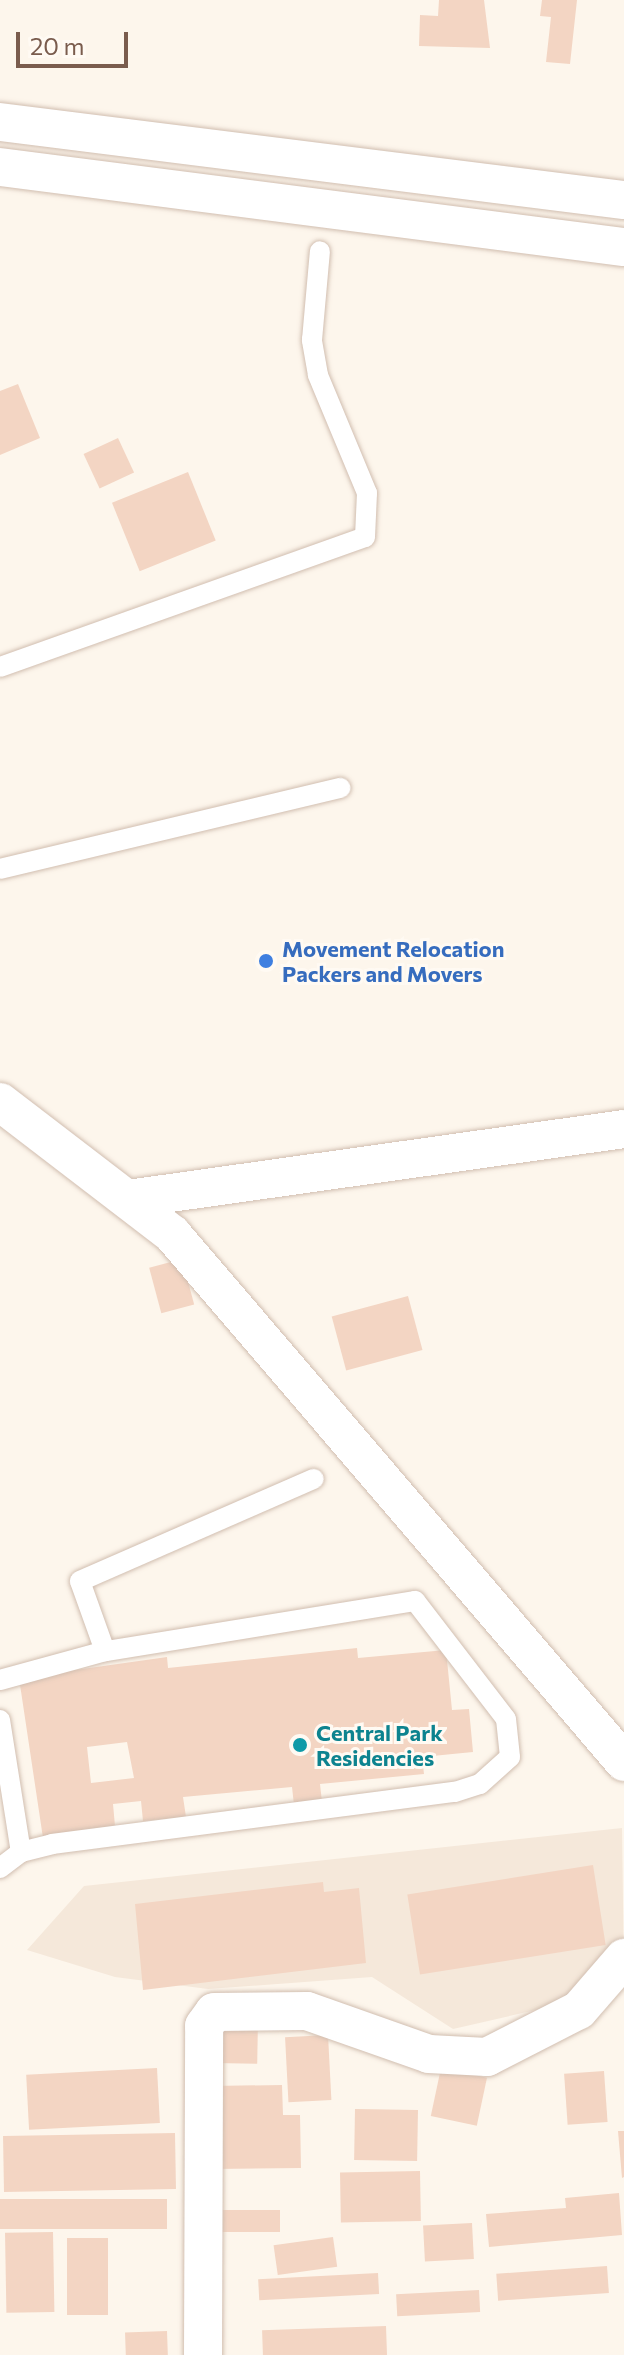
<!DOCTYPE html>
<style>
body{margin:0}
#map{position:relative;width:624px;height:2355px;overflow:hidden;background:#fdf6ec;font-family:Commissioner,sans-serif}
div>[style]{position:absolute}
.residential>*{inset:0;background:#f5e8da}
.building>*{inset:0;background:#f3d5c3;transform-origin:0 0}
.roads{filter:drop-shadow(0 0 2px #d1beb0) drop-shadow(0 0 2px #d1beb0)}
.service>*{height:20px;margin:-10px;padding:0 10px;transform-origin:10px;border-radius:10px;background:#fff}
.minor>*{height:38px;margin:-19px;padding:0 19px;transform-origin:19px;border-radius:19px;background:#fff}
.dots>*{width:22px;height:22px;translate:-50% -50%;box-sizing:border-box;border:4px solid #fffaf3;border-radius:50%}
span{translate:-50% -50%;white-space:nowrap;text-align:center;line-height:1.15;-webkit-text-stroke:6px #fffaf3;paint-order:stroke}
.shop-label{font-size:22px;color:#366cbe;font-weight:700}
.left{translate:0 -50%;text-align:left}
.culture-label{font-size:22px;color:#0d838f;font-weight:700}
.scale{position:absolute;left:16px;top:32px;width:112px;height:36px;box-sizing:border-box;border:4px solid #7a5c4d;border-top:0;padding-left:10px;font-size:24px;line-height:28px;white-space:nowrap;color:#7a5c4d;-webkit-text-stroke:6px #fffaf3;paint-order:stroke}
</style>
<div id="map">
<div class="residential">
<i style="clip-path:polygon(622px 1828px,624px 1975px,540px 2009px,453px 2029px,372px 1977px,208px 1989px,115px 1977px,27px 1950px,84px 1886px)"></i>
</div>
<div class="building">
<i style="clip-path:polygon(439px 0,484px 0,490px 48px,419px 46px,420px 15px,438px 16px)"></i>
<i style="clip-path:polygon(542px 0,577px 0,570px 64px,546px 62px,551px 17px,540px 16px)"></i>
<i style="clip-path:polygon(18px 384px,40px 438px,0 455px,0 391px)"></i>
<i style="left:118px;top:438px;width:38px;height:38px;rotate:65deg"></i>
<i style="left:188px;top:472px;width:74px;height:82px;rotate:68deg"></i>
<i style="left:182px;top:1259px;width:47px;height:34px;rotate:75deg"></i>
<i style="left:408px;top:1296px;width:56px;height:79px;rotate:75deg"></i>
<i style="clip-path:polygon(evenodd,357px 1648px,358px 1658px,446px 1650px,452px 1710px,469px 1709px,473px 1752px,422px 1757px,424px 1774px,320px 1784px,322px 1802px,294px 1805px,292px 1787px,183px 1797px,186px 1817px,143px 1821px,141px 1801px,113px 1804px,115px 1826px,43px 1838px,19px 1678px,167px 1657px,168px 1668px,357px 1648px,127px 1742px,134px 1778px,91px 1783px,87px 1747px,127px 1742px)"></i>
<i style="left:593px;top:1865px;width:81px;height:188px;rotate:81deg"></i>
<i style="clip-path:polygon(323px 1882px,324px 1892px,359px 1888px,366px 1963px,143px 1990px,135px 1904px)"></i>
<i style="left:215px;top:2018px;width:43px;height:45px;rotate:1deg"></i>
<i style="left:328px;top:2035px;width:65px;height:43px;rotate:87deg"></i>
<i style="left:157px;top:2068px;width:55px;height:131px;rotate:87deg"></i>
<i style="left:441px;top:2068px;width:47px;height:49px;rotate:12deg"></i>
<i style="left:604px;top:2071px;width:51px;height:40px;rotate:86deg"></i>
<i style="clip-path:polygon(282px 2085px,283px 2115px,300px 2115px,301px 2168px,213px 2169px,212px 2086px)"></i>
<i style="left:355px;top:2109px;width:63px;height:51px;rotate:1deg"></i>
<i style="clip-path:polygon(618px 2131px,624px 2131px,624px 2177px,622px 2178px)"></i>
<i style="left:175px;top:2133px;width:56px;height:172px;rotate:89deg"></i>
<i style="left:420px;top:2171px;width:50px;height:80px;rotate:89deg"></i>
<i style="clip-path:polygon(619px 2193px,622px 2235px,489px 2247px,486px 2214px,566px 2208px,565px 2198px)"></i>
<i style="left:167px;top:2199px;width:30px;height:167px;rotate:90deg"></i>
<i style="left:280px;top:2210px;width:22px;height:60px;rotate:90deg"></i>
<i style="left:472px;top:2223px;width:36px;height:49px;rotate:87deg"></i>
<i style="left:53px;top:2232px;width:80px;height:48px;rotate:89deg"></i>
<i style="left:333px;top:2237px;width:30px;height:60px;rotate:82deg"></i>
<i style="left:67px;top:2238px;width:41px;height:77px"></i>
<i style="left:607px;top:2266px;width:27px;height:111px;rotate:86deg"></i>
<i style="left:378px;top:2273px;width:21px;height:120px;rotate:87deg"></i>
<i style="left:479px;top:2290px;width:22px;height:83px;rotate:87deg"></i>
<i style="left:386px;top:2326px;width:29px;height:124px;rotate:88deg"></i>
<i style="left:167px;top:2331px;width:24px;height:42px;rotate:88deg"></i>
</div>
<div class="roads">
<div class="service">
<i style="left:0;top:667px;width:387px;rotate:-19.6deg"></i>
<i style="left:365px;top:537px;width:44px;rotate:-87.4deg"></i>
<i style="left:367px;top:493px;width:128px;rotate:-112.6deg"></i>
<i style="left:318px;top:375px;width:36px;rotate:-100deg"></i>
<i style="left:312px;top:340px;width:89px;rotate:-84.9deg"></i>
<i style="left:0;top:869px;width:350px;rotate:-13.4deg"></i>
<i style="left:0;top:1680px;width:109px;rotate:-15.4deg"></i>
<i style="left:105px;top:1651px;width:74px;rotate:-109.7deg"></i>
<i style="left:80px;top:1581px;width:255px;rotate:-23.6deg"></i>
<i style="left:0;top:1720px;width:134px;rotate:81deg"></i>
<i style="left:0;top:1868px;width:26px;rotate:-37deg"></i>
<i style="left:21px;top:1852px;width:32px;rotate:-14deg"></i>
<i style="left:52px;top:1844px;width:406px;rotate:-7.4deg"></i>
<i style="left:455px;top:1792px;width:26px;rotate:-18deg"></i>
<i style="left:480px;top:1784px;width:40px;rotate:-42deg"></i>
<i style="left:510px;top:1757px;width:38px;rotate:-96deg"></i>
<i style="left:506px;top:1719px;width:149px;rotate:-127.6deg"></i>
<i style="left:415px;top:1601px;width:314px;rotate:170.8deg"></i>
</div>
<div class="minor">
<i style="left:0;top:122px;width:629px;rotate:7.13deg"></i>
<i style="left:0;top:167px;width:629px;rotate:7.31deg"></i>
<i style="left:0;top:1102px;width:217px;rotate:37.5deg"></i>
<i style="left:172px;top:1234px;width:695px;rotate:49.43deg"></i>
<i style="left:128px;top:1199px;width:501px;rotate:-8.03deg"></i>
<i style="left:203px;top:2355px;width:329px;rotate:-89.8deg"></i>
<i style="left:204px;top:2026px;width:17px;rotate:-54deg"></i>
<i style="left:214px;top:2012px;width:93px;rotate:-0.6deg"></i>
<i style="left:307px;top:2011px;width:129px;rotate:19.4deg"></i>
<i style="left:429px;top:2054px;width:58px;rotate:3deg"></i>
<i style="left:487px;top:2057px;width:103px;rotate:-27.1deg"></i>
<i style="left:579px;top:2010px;width:69px;rotate:-49.1deg"></i>
</div>
</div>
<div class="dots">
<i style="left:266px;top:961px;background:#3f7fe0"></i>
<i style="left:300px;top:1745px;background:#0f9aa8"></i>
</div>
<div class="shop-label">
<span class="left" style="left:282px;top:961px">Movement Relocation<br>Packers and Movers</span>
</div>
<div class="culture-label">
<span class="left" style="left:316px;top:1745px">Central Park<br>Residencies</span>
</div>
<div class="scale">20 m</div>
</div>
